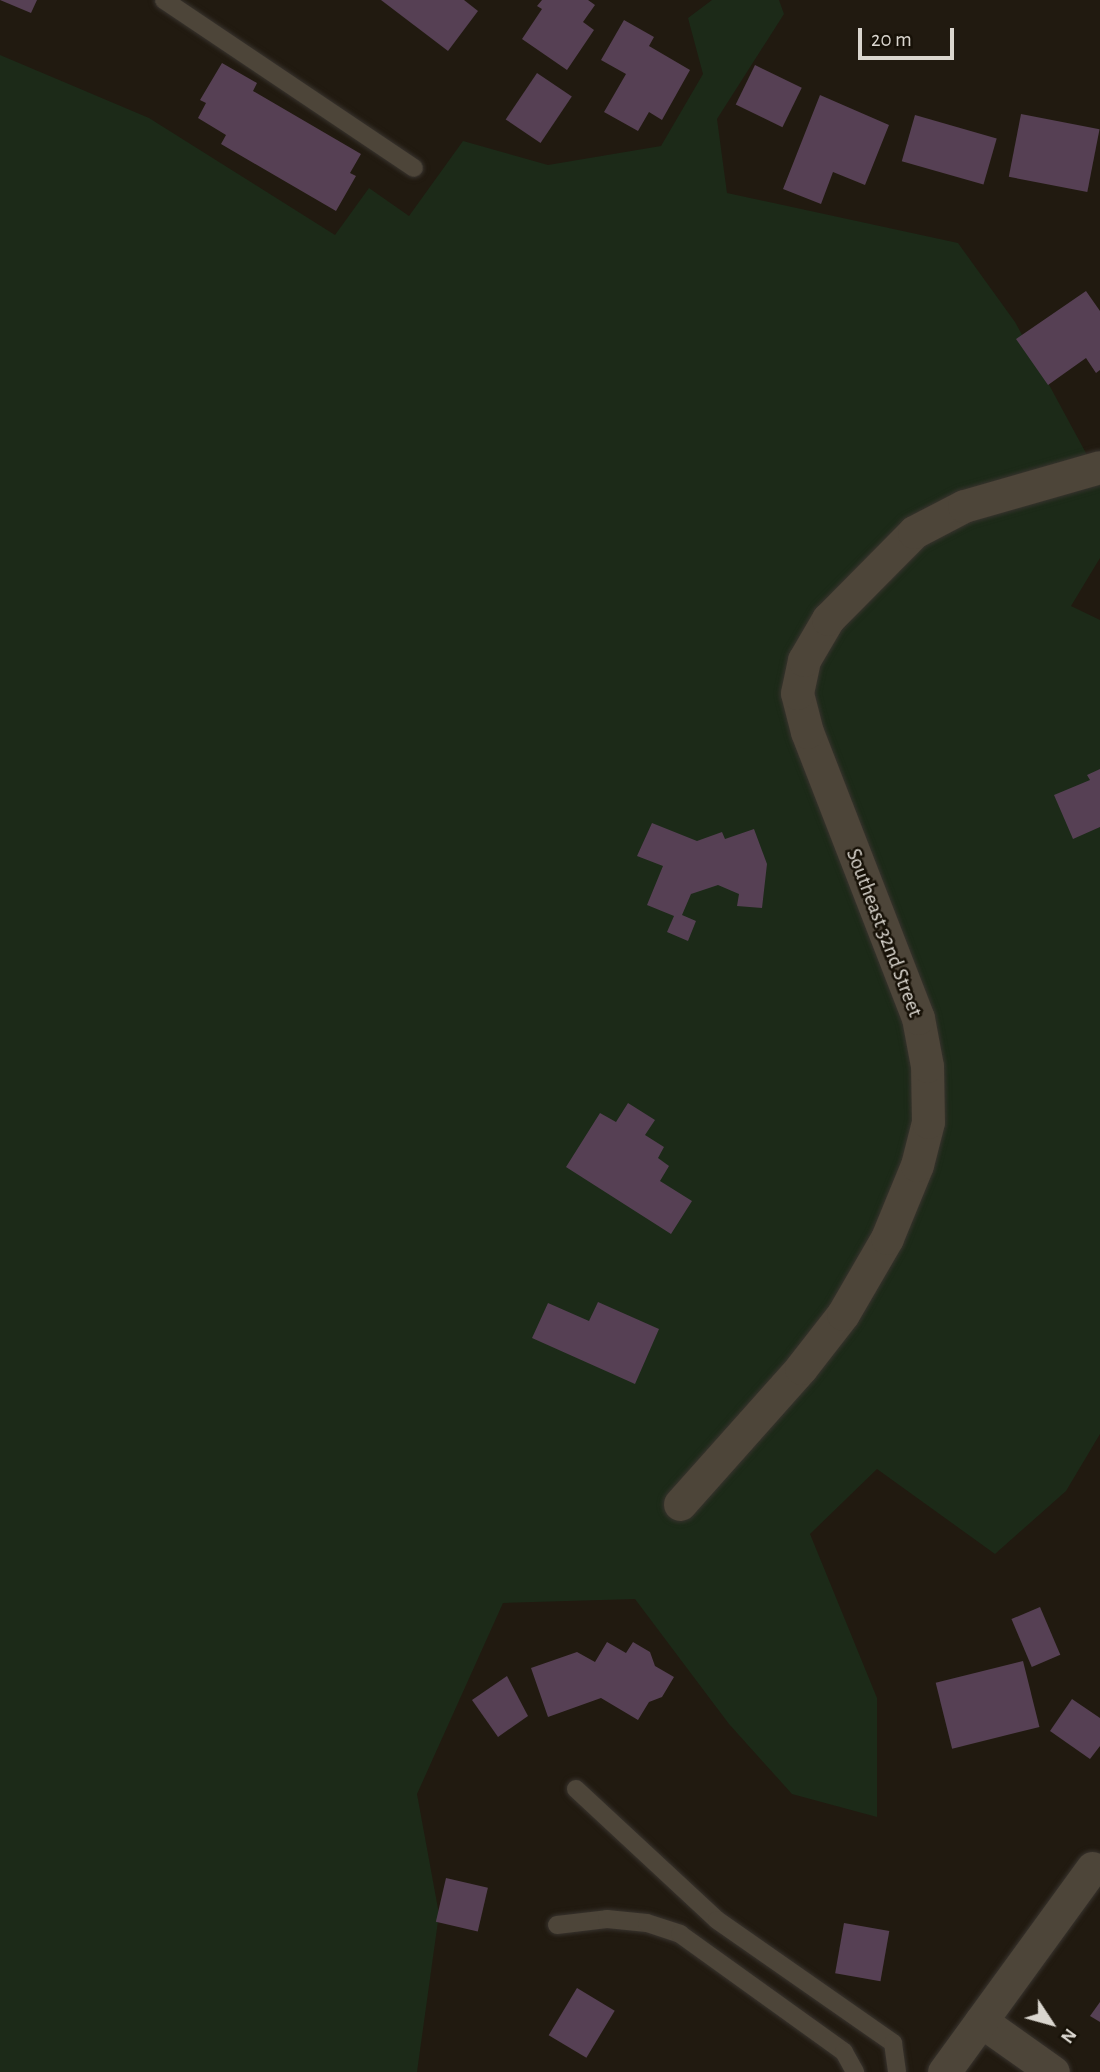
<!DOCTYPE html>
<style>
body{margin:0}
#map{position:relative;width:1100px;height:2072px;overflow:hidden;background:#211a10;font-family:"Alegreya Sans",sans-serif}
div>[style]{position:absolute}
.green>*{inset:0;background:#1c2a18}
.building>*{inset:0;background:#564054;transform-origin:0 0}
.roads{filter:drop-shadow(0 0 2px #38332e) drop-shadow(0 0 2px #38332e)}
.lane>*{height:18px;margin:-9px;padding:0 9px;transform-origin:9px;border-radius:9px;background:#4d4539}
.street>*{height:33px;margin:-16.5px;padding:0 16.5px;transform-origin:16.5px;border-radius:16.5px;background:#4d4539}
span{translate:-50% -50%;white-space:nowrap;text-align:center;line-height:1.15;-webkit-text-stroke:5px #171107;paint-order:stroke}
.street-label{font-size:21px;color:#dad6cf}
.north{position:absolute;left:1016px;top:1988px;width:70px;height:70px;-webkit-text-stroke:5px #171107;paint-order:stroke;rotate:126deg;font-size:19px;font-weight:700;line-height:28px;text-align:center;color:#dad6cf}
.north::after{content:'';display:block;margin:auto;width:24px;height:32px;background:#dad6cf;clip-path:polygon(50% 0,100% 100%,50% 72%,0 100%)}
.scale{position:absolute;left:858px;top:28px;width:96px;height:32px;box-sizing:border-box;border:4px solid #dad6cf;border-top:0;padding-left:9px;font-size:21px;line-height:24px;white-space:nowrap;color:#dad6cf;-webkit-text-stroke:5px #171107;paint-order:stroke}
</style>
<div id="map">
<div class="green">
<i style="clip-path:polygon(712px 0,779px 0,784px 14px,717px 119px,727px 193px,958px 243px,1015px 322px,1100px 479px,1100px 558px,1071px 606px,1100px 620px,1100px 1434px,1066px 1491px,995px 1554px,877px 1469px,810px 1534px,877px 1698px,877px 1817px,792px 1794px,729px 1724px,635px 1599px,503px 1603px,417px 1794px,439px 1914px,417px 2072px,0 2072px,0 55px,149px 118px,335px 235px,369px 188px,409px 216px,463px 141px,548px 165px,661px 146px,703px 74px,688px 18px)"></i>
</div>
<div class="building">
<i style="clip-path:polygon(0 0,37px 0,31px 13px)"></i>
<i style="clip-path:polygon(381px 0,464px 0,478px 11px,448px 51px)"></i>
<i style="clip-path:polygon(542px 0,588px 0,595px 5px,583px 22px,594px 30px,567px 70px,522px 39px,542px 9px,537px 6px)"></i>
<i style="clip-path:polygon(624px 20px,654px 37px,649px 46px,690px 70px,662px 120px,649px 112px,638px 131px,604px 112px,626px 74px,601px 60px)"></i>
<i style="clip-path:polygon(222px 63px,257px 83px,253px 91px,361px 154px,350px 173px,356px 176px,336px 211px,221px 144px,226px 135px,198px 118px,206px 103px,200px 100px)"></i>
<i style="left:755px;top:65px;width:52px;height:44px;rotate:26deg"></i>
<i style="left:537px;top:73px;width:42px;height:56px;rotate:34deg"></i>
<i style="clip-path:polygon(820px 95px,889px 125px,865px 185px,833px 172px,821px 204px,783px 189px)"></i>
<i style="left:1021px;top:114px;width:80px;height:64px;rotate:11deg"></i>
<i style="left:915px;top:115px;width:85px;height:48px;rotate:16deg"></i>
<i style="clip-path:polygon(1086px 291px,1100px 311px,1100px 370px,1096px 373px,1086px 358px,1048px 385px,1016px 339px)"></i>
<i style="clip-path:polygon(1100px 769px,1100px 827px,1073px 839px,1054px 795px,1090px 780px,1087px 775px)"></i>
<i style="clip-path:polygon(652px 823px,697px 841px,722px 832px,725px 839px,754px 829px,767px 864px,762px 908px,737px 906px,739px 894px,718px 885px,691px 894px,682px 915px,696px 921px,688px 941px,667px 932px,674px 916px,647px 905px,663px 866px,637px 856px)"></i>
<i style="clip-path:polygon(628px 1103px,655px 1120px,645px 1135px,664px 1147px,658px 1158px,669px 1166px,660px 1181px,692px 1201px,671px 1234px,566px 1167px,600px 1113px,616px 1122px)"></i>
<i style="clip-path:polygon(598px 1302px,659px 1329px,635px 1384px,532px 1338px,548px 1303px,589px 1321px)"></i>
<i style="left:1040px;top:1607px;width:52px;height:31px;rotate:67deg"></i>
<i style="clip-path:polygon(607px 1642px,626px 1653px,633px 1642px,650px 1652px,655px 1666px,674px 1677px,662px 1697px,649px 1702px,638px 1720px,601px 1698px,548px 1717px,531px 1668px,577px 1652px,595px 1662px)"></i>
<i style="left:1023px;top:1661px;width:68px;height:90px;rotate:76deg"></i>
<i style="clip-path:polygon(507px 1676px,528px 1716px,498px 1737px,472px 1700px)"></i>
<i style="clip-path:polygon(1072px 1699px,1100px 1718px,1100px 1746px,1090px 1759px,1050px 1731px)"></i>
<i style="left:446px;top:1878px;width:43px;height:45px;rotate:13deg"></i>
<i style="left:844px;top:1923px;width:46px;height:51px;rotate:10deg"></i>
<i style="left:577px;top:1988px;width:44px;height:55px;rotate:31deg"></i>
<i style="clip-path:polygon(1100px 2002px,1100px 2022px,1090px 2016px)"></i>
</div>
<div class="roads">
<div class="lane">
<i style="left:164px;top:0;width:301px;rotate:33.9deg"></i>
<i style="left:576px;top:1789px;width:192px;rotate:42.9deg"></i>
<i style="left:717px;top:1920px;width:215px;rotate:34.9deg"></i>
<i style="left:893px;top:2043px;width:29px;rotate:82deg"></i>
<i style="left:557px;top:1925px;width:50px;rotate:-6.8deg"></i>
<i style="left:607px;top:1919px;width:40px;rotate:5.7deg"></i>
<i style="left:647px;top:1923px;width:35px;rotate:18deg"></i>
<i style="left:680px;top:1934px;width:202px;rotate:35.7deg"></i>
<i style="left:844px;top:2052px;width:23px;rotate:61deg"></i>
</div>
<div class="street">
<i style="left:680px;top:1504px;width:182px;rotate:-48.3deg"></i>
<i style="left:801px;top:1368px;width:68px;rotate:-52.1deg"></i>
<i style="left:843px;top:1314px;width:88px;rotate:-59.9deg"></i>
<i style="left:887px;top:1238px;width:79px;rotate:-67.7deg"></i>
<i style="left:917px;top:1165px;width:44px;rotate:-75.7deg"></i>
<i style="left:928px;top:1122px;width:56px;rotate:-91deg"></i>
<i style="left:927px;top:1066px;width:49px;rotate:-100.6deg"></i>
<i style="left:918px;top:1018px;width:307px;rotate:-111.2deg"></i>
<i style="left:807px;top:732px;width:40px;rotate:-104.4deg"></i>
<i style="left:797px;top:693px;width:34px;rotate:-78deg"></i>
<i style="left:804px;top:660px;width:48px;rotate:-59.7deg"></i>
<i style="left:828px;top:619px;width:122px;rotate:-45.3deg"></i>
<i style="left:914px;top:532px;width:56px;rotate:-27.5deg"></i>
<i style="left:964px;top:506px;width:141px;rotate:-16deg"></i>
<i style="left:981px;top:2021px;width:88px;rotate:35.3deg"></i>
<i style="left:944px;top:2072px;width:252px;rotate:-54deg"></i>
</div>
</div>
<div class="street-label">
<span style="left:884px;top:933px;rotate:69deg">Southeast 32nd Street</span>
</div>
<div class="north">N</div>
<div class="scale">20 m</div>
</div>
